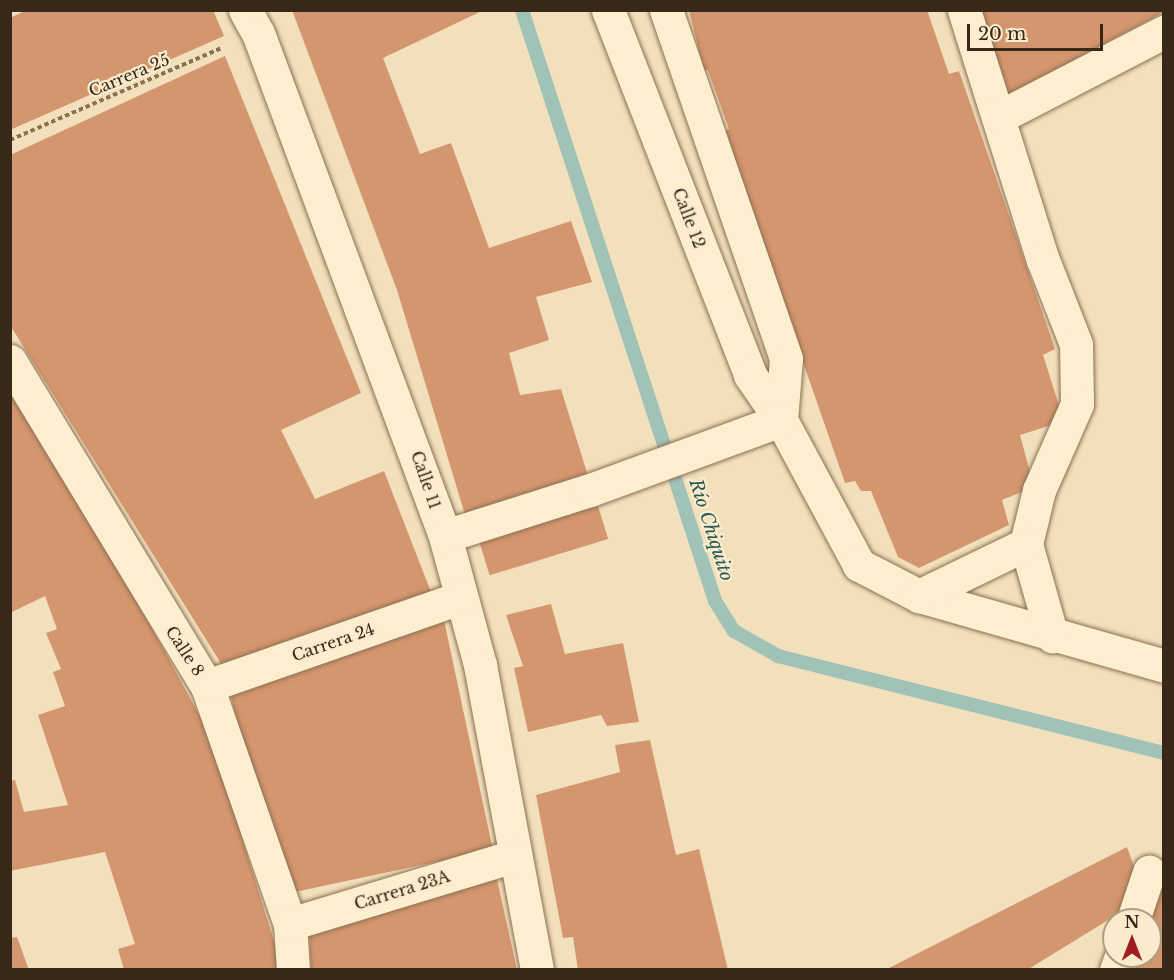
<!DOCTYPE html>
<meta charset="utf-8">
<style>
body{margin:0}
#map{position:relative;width:1174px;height:980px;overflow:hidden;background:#f2e0bc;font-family:"Libre Baskerville",serif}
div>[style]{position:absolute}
.stream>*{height:14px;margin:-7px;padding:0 7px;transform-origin:7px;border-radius:7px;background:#a0c2b7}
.building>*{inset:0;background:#d4966e;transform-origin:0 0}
.path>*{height:4px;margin-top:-2px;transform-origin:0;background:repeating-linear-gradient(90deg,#8b7054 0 4.5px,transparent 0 7.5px)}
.roads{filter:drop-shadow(0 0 2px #8b7054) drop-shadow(0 0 2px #8b7054)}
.street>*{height:33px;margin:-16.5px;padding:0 16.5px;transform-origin:16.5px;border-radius:16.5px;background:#fceecf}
span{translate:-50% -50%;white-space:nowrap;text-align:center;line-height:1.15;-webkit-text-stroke:4.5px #f9ebcc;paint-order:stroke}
.street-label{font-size:16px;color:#38281a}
.water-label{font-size:18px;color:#285a55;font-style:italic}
.frame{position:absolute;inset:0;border:12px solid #38281a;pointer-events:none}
.north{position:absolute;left:1102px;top:908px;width:60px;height:60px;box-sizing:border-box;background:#f9ebcc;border:2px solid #ac9d85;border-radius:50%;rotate:0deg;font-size:16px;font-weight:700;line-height:24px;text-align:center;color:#38281a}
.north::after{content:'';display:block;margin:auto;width:21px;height:27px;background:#a01e22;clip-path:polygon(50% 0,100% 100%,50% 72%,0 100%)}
.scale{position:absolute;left:967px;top:24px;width:136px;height:27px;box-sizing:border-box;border:3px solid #38281a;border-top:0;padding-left:8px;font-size:18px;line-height:21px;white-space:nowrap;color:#38281a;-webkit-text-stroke:4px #f9ebcc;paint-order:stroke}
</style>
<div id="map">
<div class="stream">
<i style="left:522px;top:10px;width:622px;rotate:71.91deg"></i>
<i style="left:715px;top:601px;width:36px;rotate:58deg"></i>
<i style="left:734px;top:631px;width:51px;rotate:29.6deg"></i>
<i style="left:778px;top:656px;width:398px;rotate:14.1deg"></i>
</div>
<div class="building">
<i style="clip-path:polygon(27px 10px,213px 10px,224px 36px,10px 130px,10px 18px)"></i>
<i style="clip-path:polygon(292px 10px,484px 10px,383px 58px,420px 154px,451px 143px,489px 248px,571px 221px,592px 282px,536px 297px,549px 340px,509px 353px,520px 395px,561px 389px,589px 479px,466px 518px,397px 290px)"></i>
<i style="clip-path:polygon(689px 10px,927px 10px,949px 74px,959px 71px,1055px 349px,1043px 355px,1064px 421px,1020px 435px,1034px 487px,1002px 500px,1009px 525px,919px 568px,898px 557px,871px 491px,861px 491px,855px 481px,845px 483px,723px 132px,729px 129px,708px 70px,704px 71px)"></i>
<i style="clip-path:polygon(980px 10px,1164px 10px,1164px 12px,1009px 95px)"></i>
<i style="clip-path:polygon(225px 56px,361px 393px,281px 430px,315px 499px,384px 471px,431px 592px,222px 665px,10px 325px,10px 155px)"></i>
<i style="clip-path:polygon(10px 388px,119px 567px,210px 735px,283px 970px,124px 970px,118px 949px,135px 944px,105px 852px,10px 871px,10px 781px,15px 780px,24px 812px,68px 805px,38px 715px,65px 706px,53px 672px,61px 669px,46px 633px,57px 629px,45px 596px,10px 613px)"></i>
<i style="left:595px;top:496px;width:45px;height:124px;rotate:73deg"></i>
<i style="clip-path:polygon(551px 604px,565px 654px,623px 643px,639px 722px,607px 726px,601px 715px,528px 732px,514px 668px,523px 666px,506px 615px)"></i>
<i style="left:444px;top:620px;width:235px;height:224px;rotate:78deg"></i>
<i style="clip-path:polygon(650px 740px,676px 855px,699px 849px,728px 970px,578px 970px,573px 937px,563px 938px,536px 795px,620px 772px,615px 745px)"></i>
<i style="clip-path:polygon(1127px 847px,1137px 875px,1118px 914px,1027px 970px,885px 970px)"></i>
<i style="clip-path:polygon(1164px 870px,1164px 970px,1130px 970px,1135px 956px,1150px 956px,1150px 920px)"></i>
<i style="clip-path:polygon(497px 879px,517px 970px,311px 970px,309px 930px)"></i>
<i style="clip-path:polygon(17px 937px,29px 970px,10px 970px,10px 938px)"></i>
</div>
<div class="path">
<i style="left:10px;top:140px;width:231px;rotate:-23.5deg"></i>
</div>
<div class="roads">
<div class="street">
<i style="left:245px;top:10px;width:26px;rotate:61deg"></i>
<i style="left:258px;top:33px;width:537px;rotate:69.61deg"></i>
<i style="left:445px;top:536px;width:134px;rotate:74.8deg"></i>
<i style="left:480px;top:665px;width:310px;rotate:79.4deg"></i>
<i style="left:608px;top:10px;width:392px;rotate:68.7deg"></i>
<i style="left:750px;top:375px;width:55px;rotate:55.4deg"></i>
<i style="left:781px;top:420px;width:165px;rotate:61.7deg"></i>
<i style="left:859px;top:565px;width:68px;rotate:27.3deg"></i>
<i style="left:919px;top:596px;width:255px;rotate:15.9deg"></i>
<i style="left:666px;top:10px;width:369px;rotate:71deg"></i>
<i style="left:786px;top:359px;width:61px;rotate:94.7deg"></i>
<i style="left:964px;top:10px;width:262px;rotate:72.5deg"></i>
<i style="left:1043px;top:260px;width:90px;rotate:68.6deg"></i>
<i style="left:1076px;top:344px;width:60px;rotate:89deg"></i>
<i style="left:1077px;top:404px;width:94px;rotate:113.8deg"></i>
<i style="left:1039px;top:490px;width:56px;rotate:103.5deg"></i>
<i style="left:1026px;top:544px;width:96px;rotate:74.2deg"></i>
<i style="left:999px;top:117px;width:186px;rotate:-27.3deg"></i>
<i style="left:10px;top:361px;width:380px;rotate:58.8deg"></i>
<i style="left:207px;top:686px;width:252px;rotate:70.8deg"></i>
<i style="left:290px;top:924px;width:46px;rotate:86.3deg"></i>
<i style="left:445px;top:536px;width:152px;rotate:-17.6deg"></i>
<i style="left:590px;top:490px;width:203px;rotate:-20.1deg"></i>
<i style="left:919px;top:596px;width:119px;rotate:-25.9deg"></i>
<i style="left:207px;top:686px;width:268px;rotate:-19.2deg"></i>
<i style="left:1133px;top:920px;width:51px;rotate:-71.6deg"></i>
<i style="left:290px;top:924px;width:234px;rotate:-16.9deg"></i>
<i style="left:1116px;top:970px;width:15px;rotate:-70deg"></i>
</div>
</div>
<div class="street-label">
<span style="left:129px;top:75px;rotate:-23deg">Carrera 25</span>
<span style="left:689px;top:218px;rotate:69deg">Calle 12</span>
<span style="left:426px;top:480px;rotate:71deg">Calle 11</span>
<span style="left:333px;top:642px;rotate:-19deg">Carrera 24</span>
<span style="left:185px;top:651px;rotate:57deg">Calle 8</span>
<span style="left:402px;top:890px;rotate:-17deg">Carrera 23A</span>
</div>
<div class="water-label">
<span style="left:711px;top:530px;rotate:72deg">Río Chiquito</span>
</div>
<div class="frame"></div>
<div class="north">N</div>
<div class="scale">20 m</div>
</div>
